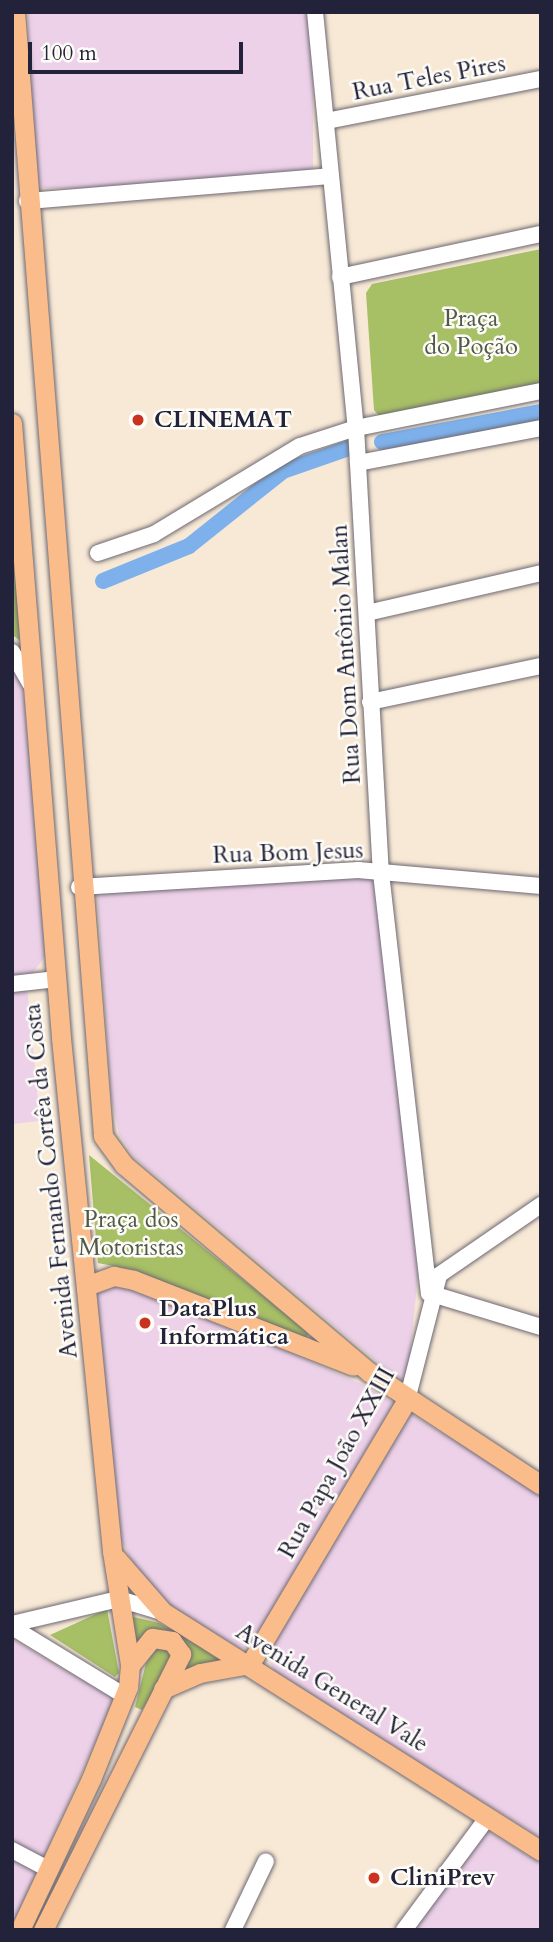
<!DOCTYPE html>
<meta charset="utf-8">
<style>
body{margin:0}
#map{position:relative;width:553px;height:1942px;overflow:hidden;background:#f8e9d6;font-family:Cardo,serif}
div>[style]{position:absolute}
.built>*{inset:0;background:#edd1e9;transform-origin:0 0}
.green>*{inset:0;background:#a7bf65}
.canal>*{height:16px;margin:-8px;padding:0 8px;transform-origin:8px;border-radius:8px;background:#7eb1eb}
.roads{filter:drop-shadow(0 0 2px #6d6871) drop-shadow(0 0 2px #6d6871)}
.minor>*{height:16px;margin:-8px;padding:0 8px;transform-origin:8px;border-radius:8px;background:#fff}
.major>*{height:19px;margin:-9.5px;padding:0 9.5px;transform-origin:9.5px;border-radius:9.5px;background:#fabc8b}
.dots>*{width:19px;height:19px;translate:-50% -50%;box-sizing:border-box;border:4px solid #fdfcf7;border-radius:50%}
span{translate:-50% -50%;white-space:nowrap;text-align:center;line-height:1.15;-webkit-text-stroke:5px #fdfcf7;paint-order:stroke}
.street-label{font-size:24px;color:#22223b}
.park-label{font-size:24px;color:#51594a}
.poi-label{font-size:24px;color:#22223b;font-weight:700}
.left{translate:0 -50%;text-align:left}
.frame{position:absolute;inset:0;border:14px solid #22223b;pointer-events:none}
.scale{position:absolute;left:28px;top:42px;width:215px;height:32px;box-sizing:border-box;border:4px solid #22223b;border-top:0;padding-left:9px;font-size:21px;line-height:24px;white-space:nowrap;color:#22223b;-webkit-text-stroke:5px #fdfcf7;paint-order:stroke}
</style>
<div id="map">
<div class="built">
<i style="left:28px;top:12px;width:285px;height:176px"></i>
<i style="clip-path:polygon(12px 660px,22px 672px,46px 954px,32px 975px,12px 979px)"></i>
<i style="clip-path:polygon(380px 870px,418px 1275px,407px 1387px,134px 1157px,119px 1134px,111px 1097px,97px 891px)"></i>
<i style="clip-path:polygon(27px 986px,40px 1121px,12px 1124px,12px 989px)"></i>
<i style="clip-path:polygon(102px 1278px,159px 1295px,366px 1386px,399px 1407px,249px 1647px,241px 1649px,167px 1605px,138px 1574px,114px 1525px,93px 1287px)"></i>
<i style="clip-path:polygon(411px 1414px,541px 1494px,541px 1838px,274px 1672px,267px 1654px)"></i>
<i style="clip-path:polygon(12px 1639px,115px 1699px,12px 1928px)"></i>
<i style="clip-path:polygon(486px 1830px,541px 1864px,541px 1930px,412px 1930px)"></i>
</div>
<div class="green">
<i style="clip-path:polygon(541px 249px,541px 388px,382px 419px,374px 410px,366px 293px,372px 284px)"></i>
<i style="clip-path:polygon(12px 527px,29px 646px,12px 635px)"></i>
<i style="clip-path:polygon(89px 1155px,309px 1333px,306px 1338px,133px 1270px,98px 1263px)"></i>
<i style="clip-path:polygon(107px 1609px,119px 1673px,115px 1677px,50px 1635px)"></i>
<i style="clip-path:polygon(130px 1616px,159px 1623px,225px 1661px,181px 1670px,187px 1651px,136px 1644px)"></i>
<i style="clip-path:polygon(157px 1646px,171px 1650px,172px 1662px,142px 1710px,135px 1707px,146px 1663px)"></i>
</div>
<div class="canal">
<i style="left:382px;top:442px;width:162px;rotate:-10.7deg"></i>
<i style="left:103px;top:581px;width:93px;rotate:-22.1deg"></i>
<i style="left:189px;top:546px;width:120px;rotate:-38.6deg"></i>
<i style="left:283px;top:471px;width:73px;rotate:-19.2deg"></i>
</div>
<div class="roads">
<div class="minor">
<i style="left:315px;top:12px;width:418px;rotate:84.4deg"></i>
<i style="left:356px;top:428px;width:446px;rotate:86.8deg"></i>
<i style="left:381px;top:873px;width:423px;rotate:83.5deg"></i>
<i style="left:326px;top:121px;width:219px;rotate:-11.1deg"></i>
<i style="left:27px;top:201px;width:302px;rotate:-4.7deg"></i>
<i style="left:340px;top:277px;width:206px;rotate:-12.1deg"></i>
<i style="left:358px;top:463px;width:186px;rotate:-10.8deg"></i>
<i style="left:98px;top:553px;width:59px;rotate:-18.7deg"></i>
<i style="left:154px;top:534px;width:170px;rotate:-31.1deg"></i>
<i style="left:300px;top:446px;width:59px;rotate:-17.8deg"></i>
<i style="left:356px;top:428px;width:189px;rotate:-11.3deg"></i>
<i style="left:367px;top:613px;width:179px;rotate:-12.9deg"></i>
<i style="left:12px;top:652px;width:36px;rotate:60deg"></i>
<i style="left:370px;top:702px;width:175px;rotate:-11.9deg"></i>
<i style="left:79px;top:887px;width:280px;rotate:-3.5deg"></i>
<i style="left:358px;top:870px;width:184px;rotate:5deg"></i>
<i style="left:12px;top:984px;width:45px;rotate:-6.3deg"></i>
<i style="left:429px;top:1293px;width:117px;rotate:16.9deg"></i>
<i style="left:407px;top:1400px;width:129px;rotate:-75.6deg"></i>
<i style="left:439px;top:1275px;width:124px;rotate:-34.5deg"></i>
<i style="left:12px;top:1624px;width:110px;rotate:-13.2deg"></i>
<i style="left:119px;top:1599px;width:45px;rotate:16.8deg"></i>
<i style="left:12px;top:1627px;width:132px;rotate:31.4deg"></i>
<i style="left:12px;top:1850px;width:41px;rotate:27.8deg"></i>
<i style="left:233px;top:1930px;width:76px;rotate:-64.4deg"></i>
<i style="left:404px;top:1930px;width:141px;rotate:-53.4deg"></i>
</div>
<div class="major">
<i style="left:15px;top:12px;width:1127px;rotate:85.52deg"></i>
<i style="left:103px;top:1136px;width:36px;rotate:54deg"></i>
<i style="left:124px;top:1165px;width:321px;rotate:40.2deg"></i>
<i style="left:369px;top:1372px;width:206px;rotate:33.3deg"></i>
<i style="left:12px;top:423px;width:617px;rotate:85.44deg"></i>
<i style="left:61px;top:1038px;width:516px;rotate:84.32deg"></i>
<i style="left:112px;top:1551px;width:115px;rotate:81deg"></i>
<i style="left:130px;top:1665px;width:22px;rotate:95deg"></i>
<i style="left:128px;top:1687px;width:99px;rotate:111.9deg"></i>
<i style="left:91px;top:1779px;width:167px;rotate:115.2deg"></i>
<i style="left:86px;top:1286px;width:30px;rotate:-20deg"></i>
<i style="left:114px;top:1276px;width:20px;rotate:11deg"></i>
<i style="left:134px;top:1280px;width:235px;rotate:21.4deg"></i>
<i style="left:116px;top:1558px;width:72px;rotate:49deg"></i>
<i style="left:163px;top:1612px;width:447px;rotate:32.3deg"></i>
<i style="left:163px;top:1689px;width:40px;rotate:-23.4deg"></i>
<i style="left:200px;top:1673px;width:51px;rotate:-10.2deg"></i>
<i style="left:250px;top:1664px;width:307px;rotate:-59.3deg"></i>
<i style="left:43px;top:1930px;width:309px;rotate:-63.4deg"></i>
<i style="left:181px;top:1654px;width:16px;rotate:-125deg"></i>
<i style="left:172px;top:1641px;width:20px;rotate:-171deg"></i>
<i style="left:152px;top:1638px;width:35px;rotate:129deg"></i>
</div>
</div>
<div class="dots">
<i style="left:138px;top:420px;background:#c8321e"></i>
<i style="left:145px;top:1323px;background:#c8321e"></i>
<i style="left:374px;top:1878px;background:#c8321e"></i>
</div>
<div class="street-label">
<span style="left:429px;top:78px;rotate:-11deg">Rua Teles Pires</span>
<span style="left:346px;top:654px;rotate:-93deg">Rua Dom Antônio Malan</span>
<span style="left:288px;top:853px;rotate:-2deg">Rua Bom Jesus</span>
<span style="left:51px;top:1181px;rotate:-96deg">Avenida Fernando Corrêa da Costa</span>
<span style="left:337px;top:1463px;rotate:-61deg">Rua Papa João XXIII</span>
<span style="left:332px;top:1688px;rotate:32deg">Avenida General Vale</span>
</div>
<div class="park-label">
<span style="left:471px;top:333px">Praça<br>do Poção</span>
<span style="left:131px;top:1234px">Praça dos<br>Motoristas</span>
</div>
<div class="poi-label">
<span class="left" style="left:154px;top:420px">CLINEMAT</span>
<span class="left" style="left:159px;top:1323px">DataPlus<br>Informática</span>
<span class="left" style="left:390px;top:1878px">CliniPrev</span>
</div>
<div class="frame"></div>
<div class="scale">100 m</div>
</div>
